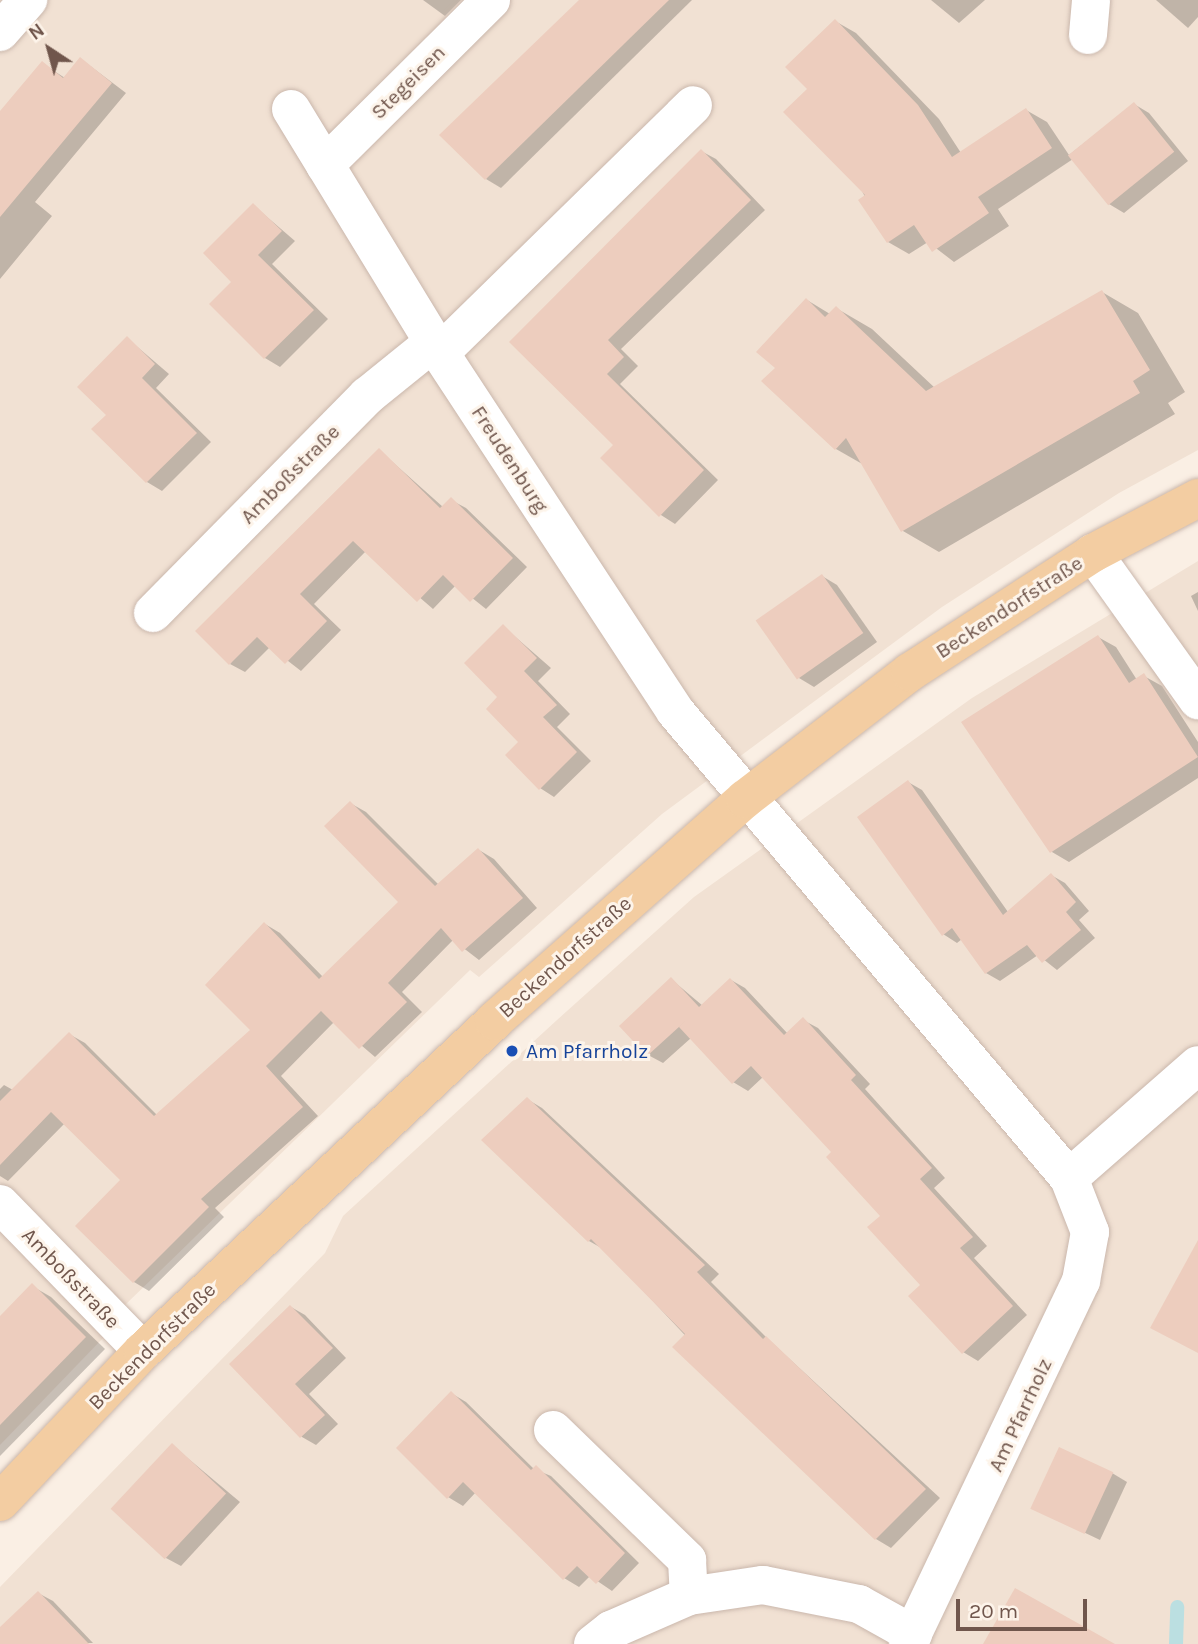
<!DOCTYPE html>
<meta charset="utf-8">
<style>
body{margin:0}
#map{position:relative;width:1198px;height:1644px;overflow:hidden;background:#faefe4;font-family:Karla,sans-serif}
div>[style]{position:absolute}
.residential>*{inset:0;background:#f1e1d3}
.shadow>*{inset:0;background:#0003}
.stream>*{height:14px;margin:-7px;padding:0 7px;transform-origin:7px;border-radius:7px;background:#bbdfe1}
.building>*{inset:0;background:#edcdbe;transform-origin:0 0}
.roads{filter:drop-shadow(0 0 2px #cab7ac) drop-shadow(0 0 2px #cab7ac)}
.minor>*{height:38px;margin:-19px;padding:0 19px;transform-origin:19px;border-radius:19px;background:#fff}
.major>*{height:38px;margin:-19px;padding:0 19px;transform-origin:19px;border-radius:19px;background:#f3cda2}
.dots>*{width:19px;height:19px;translate:-50% -50%;box-sizing:border-box;border:4px solid #fdf4ea;border-radius:50%}
span{translate:-50% -50%;white-space:nowrap;text-align:center;line-height:1.15;-webkit-text-stroke:6px #fdf4ea;paint-order:stroke}
.street-label{font-size:21px;color:#70564c}
.transit-label{font-size:21px;color:#164399}
.left{translate:0 -50%;text-align:left}
.north{position:absolute;left:14px;top:14px;width:70px;height:70px;-webkit-text-stroke:5px #fdf4ea;paint-order:stroke;rotate:324deg;font-size:19px;font-weight:700;line-height:28px;text-align:center;color:#70564c}
.north::after{content:'';display:block;margin:auto;width:24px;height:32px;background:#70564c;clip-path:polygon(50% 0,100% 100%,50% 72%,0 100%)}
.scale{position:absolute;left:956px;top:1599px;width:131px;height:32px;box-sizing:border-box;border:4px solid #70564c;border-top:0;padding-left:9px;font-size:21px;line-height:24px;white-space:nowrap;color:#70564c;-webkit-text-stroke:5px #fdf4ea;paint-order:stroke}
</style>
<div id="map">
<div class="residential">
<i style="clip-path:polygon(0 0,1198px 0,1198px 450px,1119px 493px,942px 607px,662px 814px,479px 977px,470px 970px,124px 1306px,0 1183px)"></i>
<i style="clip-path:polygon(1198px 561px,1198px 1644px,0 1644px,0 1587px,325px 1253px,343px 1216px,557px 1020px,694px 897px,972px 698px)"></i>
<i style="clip-path:polygon(0 1231px,104px 1337px,0 1445px)"></i>
</div>
<div class="shadow">
<i style="clip-path:polygon(423px 0,461px 0,445px 16px)"></i>
<i style="clip-path:polygon(581px 0,692px 0,501px 188px,486px 179px)"></i>
<i style="clip-path:polygon(931px 0,985px 0,959px 23px)"></i>
<i style="clip-path:polygon(1156px 0,1198px 0,1198px 17px,1188px 28px)"></i>
<i style="clip-path:polygon(835px 21px,856px 33px,939px 119px,961px 153px,1026px 110px,1047px 122px,1069px 155px,1134px 104px,1149px 113px,1188px 161px,1124px 213px,1109px 204px,1073px 159px,998px 209px,1009px 226px,954px 262px,928px 242px,909px 254px,888px 242px,810px 89px)"></i>
<i style="clip-path:polygon(81px 59px,126px 93px,35px 202px,52px 216px,0 279px,0 114px,42px 63px,65px 78px)"></i>
<i style="clip-path:polygon(701px 151px,716px 159px,765px 210px,621px 349px,638px 366px,620px 384px,718px 480px,675px 524px,661px 515px,615px 445px,511px 342px)"></i>
<i style="clip-path:polygon(253px 205px,295px 241px,272px 264px,328px 319px,280px 367px,265px 358px,211px 304px,234px 282px)"></i>
<i style="clip-path:polygon(1102px 292px,1138px 313px,1185px 392px,1168px 403px,1175px 414px,939px 552px,903px 531px,864px 465px,836px 449px,777px 368px,807px 300px,830px 314px,836px 308px,872px 329px,935px 388px)"></i>
<i style="clip-path:polygon(127px 338px,169px 374px,156px 388px,211px 442px,162px 491px,147px 482px,94px 429px,108px 415px)"></i>
<i style="clip-path:polygon(379px 450px,443px 507px,451px 500px,466px 508px,527px 567px,486px 609px,456px 585px,433px 609px,366px 551px,314px 604px,341px 630px,301px 671px,270px 647px,245px 672px,230px 664px)"></i>
<i style="clip-path:polygon(822px 576px,837px 585px,877px 642px,814px 687px,799px 678px)"></i>
<i style="clip-path:polygon(1198px 592px,1198px 611px,1191px 596px)"></i>
<i style="clip-path:polygon(503px 626px,551px 668px,538px 681px,570px 714px,557px 727px,591px 761px,554px 797px,540px 788px,500px 697px)"></i>
<i style="clip-path:polygon(1098px 637px,1116px 647px,1137px 680px,1144px 676px,1162px 686px,1198px 742px,1198px 778px,1069px 862px,1052px 852px)"></i>
<i style="clip-path:polygon(908px 782px,922px 790px,1008px 912px,1051px 875px,1065px 883px,1089px 911px,1079px 920px,1095px 938px,1057px 970px,1038px 955px,1000px 981px,986px 973px,962px 939px,957px 943px,943px 934px)"></i>
<i style="clip-path:polygon(350px 803px,366px 812px,439px 885px,479px 850px,494px 859px,537px 908px,479px 960px,453px 940px,402px 992px,422px 1012px,375px 1057px,334px 1022px,281px 1076px,318px 1116px,215px 1208px,224px 1217px,149px 1291px,134px 1282px,78px 1226px,123px 1180px,65px 1123px,8px 1181px,0 1176px,0 1089px,4px 1085px,13px 1090px,69px 1034px,85px 1043px,157px 1115px,252px 1030px,265px 924px,280px 933px,323px 977px,400px 902px)"></i>
<i style="clip-path:polygon(671px 979px,703px 1006px,731px 980px,745px 988px,788px 1034px,803px 1020px,818px 1028px,870px 1084px,865px 1089px,945px 1178px,934px 1188px,987px 1246px,974px 1258px,1027px 1315px,978px 1361px,963px 1352px,882px 1216px,834px 1152px,763px 1077px,748px 1091px,733px 1082px,691px 1038px,663px 1063px,648px 1055px)"></i>
<i style="clip-path:polygon(527px 1099px,542px 1108px,719px 1274px,711px 1282px,768px 1339px,940px 1498px,891px 1548px,876px 1539px,605px 1250px,589px 1241px,484px 1140px)"></i>
<i style="clip-path:polygon(32px 1286px,51px 1297px,105px 1349px,0 1456px,0 1319px)"></i>
<i style="clip-path:polygon(291px 1307px,305px 1315px,346px 1358px,309px 1394px,338px 1424px,316px 1445px,302px 1437px,232px 1364px)"></i>
<i style="clip-path:polygon(451px 1393px,466px 1402px,534px 1469px,551px 1476px,639px 1563px,612px 1591px,590px 1576px,579px 1587px,564px 1578px,476px 1492px,463px 1506px,448px 1497px)"></i>
<i style="clip-path:polygon(172px 1445px,240px 1502px,181px 1566px,166px 1558px)"></i>
<i style="clip-path:polygon(1112px 1473px,1127px 1482px,1100px 1540px,1033px 1508px)"></i>
<i style="clip-path:polygon(38px 1593px,53px 1601px,93px 1643px,0 1644px,0 1629px)"></i>
</div>
<div class="stream">
<i style="left:1176px;top:1644px;width:37px;rotate:-88deg"></i>
</div>
<div class="building">
<i style="clip-path:polygon(579px 0,669px 0,485px 180px,439px 135px)"></i>
<i style="clip-path:polygon(835px 19px,918px 105px,952px 157px,1026px 108px,1052px 148px,978px 197px,989px 213px,932px 252px,914px 225px,887px 243px,858px 200px,865px 195px,783px 112px,807px 89px,785px 67px)"></i>
<i style="clip-path:polygon(80px 57px,112px 83px,0 217px,0 111px,42px 61px,63px 78px)"></i>
<i style="left:1134px;top:102px;width:64px;height:85px;rotate:51deg"></i>
<i style="clip-path:polygon(701px 149px,751px 200px,608px 340px,624px 357px,607px 374px,704px 470px,659px 517px,600px 458px,613px 445px,509px 342px)"></i>
<i style="clip-path:polygon(253px 203px,282px 231px,258px 255px,314px 310px,264px 359px,209px 304px,231px 282px,203px 253px)"></i>
<i style="clip-path:polygon(1102px 290px,1150px 370px,1133px 381px,1140px 393px,901px 532px,846px 438px,835px 450px,761px 381px,775px 368px,756px 352px,806px 298px,825px 317px,836px 306px,926px 391px)"></i>
<i style="clip-path:polygon(127px 336px,155px 364px,142px 378px,197px 433px,146px 483px,91px 429px,106px 415px,77px 387px)"></i>
<i style="clip-path:polygon(379px 448px,440px 508px,451px 497px,513px 558px,470px 602px,443px 575px,417px 602px,353px 541px,300px 594px,327px 621px,285px 664px,257px 637px,229px 665px,195px 631px)"></i>
<i style="left:822px;top:574px;width:72px;height:81px;rotate:55deg"></i>
<i style="clip-path:polygon(503px 624px,537px 658px,524px 671px,557px 705px,543px 717px,577px 752px,539px 790px,505px 755px,518px 742px,486px 709px,497px 697px,464px 663px)"></i>
<i style="clip-path:polygon(1098px 635px,1129px 683px,1144px 673px,1198px 757px,1050px 853px,961px 722px)"></i>
<i style="clip-path:polygon(908px 780px,1003px 915px,1051px 873px,1076px 902px,1066px 912px,1081px 930px,1042px 963px,1027px 945px,985px 974px,952px 928px,942px 936px,857px 817px)"></i>
<i style="clip-path:polygon(350px 801px,435px 886px,478px 848px,523px 898px,462px 952px,441px 928px,388px 983px,407px 1002px,359px 1049px,321px 1011px,266px 1066px,303px 1107px,201px 1199px,209px 1207px,133px 1283px,75px 1226px,120px 1180px,51px 1112px,0 1165px,0 1101px,69px 1032px,154px 1116px,250px 1030px,205px 985px,264px 922px,319px 979px,398px 902px,324px 826px)"></i>
<i style="clip-path:polygon(671px 977px,699px 1007px,730px 978px,784px 1035px,803px 1017px,856px 1075px,851px 1080px,932px 1168px,920px 1179px,973px 1237px,960px 1248px,1013px 1306px,962px 1354px,908px 1296px,920px 1285px,867px 1227px,880px 1216px,826px 1157px,831px 1152px,751px 1066px,732px 1084px,679px 1027px,691px 1016px,647px 1056px,619px 1026px)"></i>
<i style="clip-path:polygon(527px 1097px,705px 1265px,697px 1272px,763px 1339px,766px 1336px,926px 1489px,875px 1540px,672px 1347px,685px 1334px,591px 1239px,588px 1242px,481px 1140px)"></i>
<i style="clip-path:polygon(1198px 1240px,1198px 1353px,1150px 1328px)"></i>
<i style="clip-path:polygon(32px 1283px,86px 1337px,0 1425px,0 1316px)"></i>
<i style="clip-path:polygon(290px 1305px,333px 1348px,295px 1384px,325px 1415px,300px 1438px,229px 1364px)"></i>
<i style="clip-path:polygon(451px 1391px,531px 1470px,536px 1465px,625px 1553px,596px 1584px,577px 1566px,563px 1580px,463px 1482px,447px 1499px,396px 1448px)"></i>
<i style="left:172px;top:1443px;width:74px;height:90px;rotate:43deg"></i>
<i style="left:1059px;top:1447px;width:60px;height:68px;rotate:25deg"></i>
<i style="clip-path:polygon(1015px 1588px,1115px 1644px,983px 1644px)"></i>
<i style="clip-path:polygon(38px 1591px,89px 1644px,0 1644px,0 1627px)"></i>
</div>
<div class="roads">
<div class="minor">
<i style="left:0;top:32px;width:43px;rotate:-48.8deg"></i>
<i style="left:1088px;top:35px;width:35px;rotate:-85deg"></i>
<i style="left:291px;top:109px;width:286px;rotate:58.6deg"></i>
<i style="left:440px;top:353px;width:428px;rotate:56.7deg"></i>
<i style="left:675px;top:711px;width:611px;rotate:49.85deg"></i>
<i style="left:1069px;top:1178px;width:58px;rotate:68.7deg"></i>
<i style="left:1090px;top:1232px;width:50px;rotate:100.4deg"></i>
<i style="left:1081px;top:1281px;width:402px;rotate:115.5deg"></i>
<i style="left:325px;top:165px;width:234px;rotate:-44.8deg"></i>
<i style="left:440px;top:353px;width:354px;rotate:-44.4deg"></i>
<i style="left:1093px;top:553px;width:181px;rotate:54.5deg"></i>
<i style="left:153px;top:613px;width:305px;rotate:-45.4deg"></i>
<i style="left:367px;top:396px;width:86px;rotate:-38.9deg"></i>
<i style="left:1069px;top:1178px;width:171px;rotate:-41.2deg"></i>
<i style="left:0;top:1204px;width:205px;rotate:45.8deg"></i>
<i style="left:553px;top:1430px;width:187px;rotate:44.1deg"></i>
<i style="left:687px;top:1560px;width:36px;rotate:87deg"></i>
<i style="left:593px;top:1644px;width:23px;rotate:-38deg"></i>
<i style="left:611px;top:1630px;width:85px;rotate:-23.6deg"></i>
<i style="left:689px;top:1596px;width:75px;rotate:-8.5deg"></i>
<i style="left:763px;top:1585px;width:98px;rotate:11.2deg"></i>
<i style="left:859px;top:1604px;width:62px;rotate:29.1deg"></i>
</div>
<div class="major">
<i style="left:0;top:1502px;width:208px;rotate:-46.6deg"></i>
<i style="left:143px;top:1351px;width:482px;rotate:-43.2deg"></i>
<i style="left:494px;top:1021px;width:335px;rotate:-41.5deg"></i>
<i style="left:745px;top:799px;width:208px;rotate:-37.6deg"></i>
<i style="left:910px;top:672px;width:218px;rotate:-33deg"></i>
<i style="left:1093px;top:553px;width:119px;rotate:-27.6deg"></i>
</div>
</div>
<div class="dots">
<i style="left:512px;top:1051px;background:#1a4fb4"></i>
</div>
<div class="street-label">
<span style="left:408px;top:82px;rotate:-45deg">Stegeisen</span>
<span style="left:510px;top:459px;rotate:57deg">Freudenburg</span>
<span style="left:290px;top:474px;rotate:-45deg">Amboßstraße</span>
<span style="left:1009px;top:607px;rotate:-33deg">Beckendorfstraße</span>
<span style="left:565px;top:957px;rotate:-42deg">Beckendorfstraße</span>
<span style="left:71px;top:1278px;rotate:46deg">Amboßstraße</span>
<span style="left:152px;top:1346px;rotate:-45deg">Beckendorfstraße</span>
<span style="left:1020px;top:1415px;rotate:-65deg">Am Pfarrholz</span>
</div>
<div class="transit-label">
<span class="left" style="left:526px;top:1051px">Am Pfarrholz</span>
</div>
<div class="north">N</div>
<div class="scale">20 m</div>
</div>
